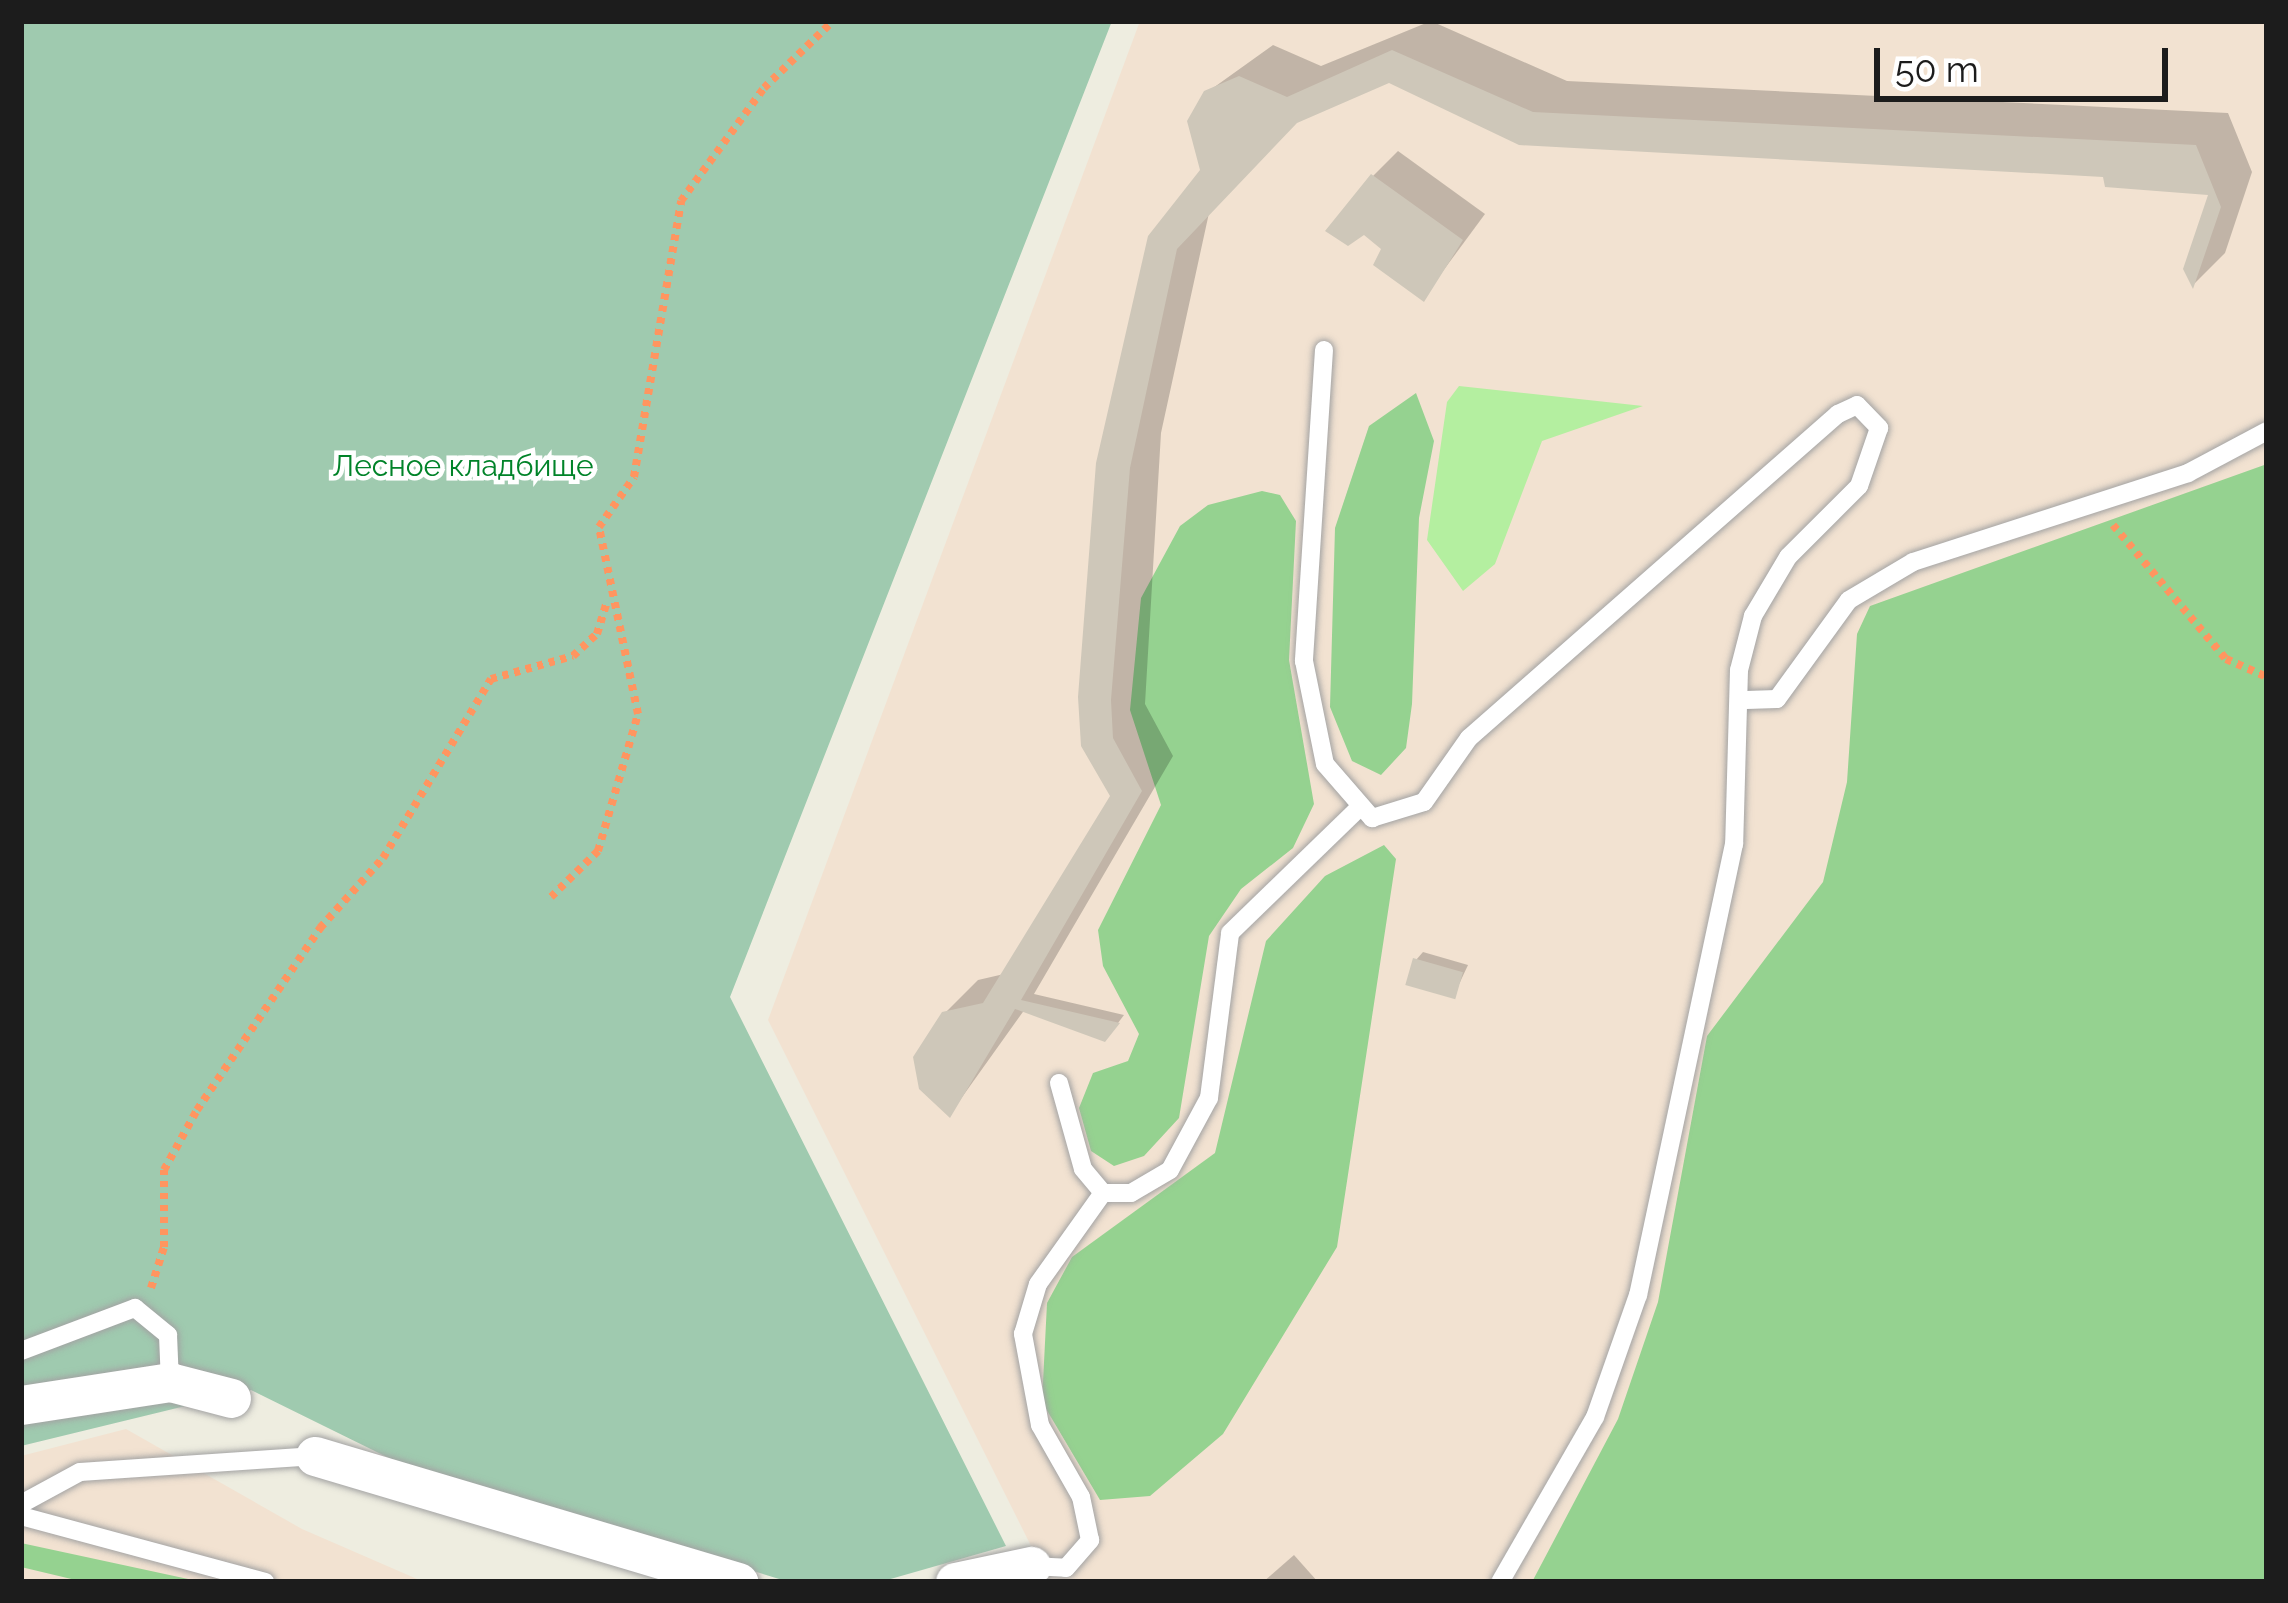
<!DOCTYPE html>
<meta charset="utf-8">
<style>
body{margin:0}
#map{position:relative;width:2288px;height:1603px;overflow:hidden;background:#eeede0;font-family:Raleway,sans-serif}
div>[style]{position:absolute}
.military>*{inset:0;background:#f2e2d1}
.grass>*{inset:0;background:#b4efa0}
.forest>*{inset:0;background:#95d290}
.cemetery>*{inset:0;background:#9fcaaf}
.shadow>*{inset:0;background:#0003}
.building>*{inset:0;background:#cec7b9;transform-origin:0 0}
.path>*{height:8px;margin-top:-4px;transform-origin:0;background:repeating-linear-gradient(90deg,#ff9560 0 6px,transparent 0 12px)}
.roads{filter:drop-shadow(0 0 3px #a3a3a3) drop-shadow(0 0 3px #a3a3a3)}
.lane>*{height:18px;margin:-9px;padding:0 9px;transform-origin:9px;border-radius:9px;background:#fff}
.street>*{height:39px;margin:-19.5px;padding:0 19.5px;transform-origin:19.5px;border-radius:19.5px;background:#fff}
span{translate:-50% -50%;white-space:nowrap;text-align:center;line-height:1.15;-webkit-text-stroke:9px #fff;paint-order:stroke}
.park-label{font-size:30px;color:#018329}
.frame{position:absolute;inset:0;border:24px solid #1c1c1c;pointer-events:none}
.scale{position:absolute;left:1874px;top:48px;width:294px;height:54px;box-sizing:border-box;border:6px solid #1c1c1c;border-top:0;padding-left:15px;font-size:36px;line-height:42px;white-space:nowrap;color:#1c1c1c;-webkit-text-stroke:9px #fff;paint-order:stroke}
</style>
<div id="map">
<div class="military">
<i style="clip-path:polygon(1140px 21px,2267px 21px,2267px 946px,1743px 1582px,1049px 1582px,768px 1020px)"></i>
<i style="clip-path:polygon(126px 1429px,302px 1529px,424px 1582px,21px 1582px,21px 1456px)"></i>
</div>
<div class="grass">
<i style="clip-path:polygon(1459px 386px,1643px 406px,1542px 441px,1495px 564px,1463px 591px,1427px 540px,1447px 402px)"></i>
</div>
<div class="forest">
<i style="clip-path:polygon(1416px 393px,1434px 441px,1419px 518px,1412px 704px,1406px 748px,1381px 775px,1352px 761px,1330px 707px,1335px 528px,1369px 426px)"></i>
<i style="clip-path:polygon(2267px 464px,2267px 1582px,1532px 1582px,1618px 1419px,1658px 1302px,1707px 1036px,1823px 882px,1847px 782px,1857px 634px,1870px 606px)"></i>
<i style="clip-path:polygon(1262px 491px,1280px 495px,1296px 521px,1289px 660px,1314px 804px,1293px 848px,1241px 889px,1209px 936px,1179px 1118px,1144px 1156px,1114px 1166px,1091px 1151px,1079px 1108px,1093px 1073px,1128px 1061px,1139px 1034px,1103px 966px,1098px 930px,1161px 805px,1130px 710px,1141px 598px,1180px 526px,1208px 505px)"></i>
<i style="clip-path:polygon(1384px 845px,1396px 859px,1337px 1247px,1223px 1434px,1150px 1496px,1100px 1500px,1042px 1402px,1047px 1303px,1072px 1257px,1215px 1153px,1266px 941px,1325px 876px)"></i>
<i style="clip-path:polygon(21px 1543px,202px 1582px,84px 1582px,21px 1567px)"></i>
</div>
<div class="cemetery">
<i style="clip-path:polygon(21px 21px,1112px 21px,730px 997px,1006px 1546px,880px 1582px,789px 1582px,399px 1463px,251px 1390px,21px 1446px)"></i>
</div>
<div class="shadow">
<i style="clip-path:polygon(1431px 21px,1567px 81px,2228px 113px,2252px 172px,2225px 253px,2194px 284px,2212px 192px,2105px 174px,1519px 142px,1390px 80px,1298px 119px,1209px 213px,1161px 433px,1145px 704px,1173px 756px,1034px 994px,1124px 1015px,1112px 1031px,1025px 1009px,950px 1114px,944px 1014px,978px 980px,1004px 974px,1113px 796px,1099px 463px,1203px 170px,1206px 93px,1273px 45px,1321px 66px)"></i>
<i style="clip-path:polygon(1398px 151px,1485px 214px,1423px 298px,1385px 248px,1373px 176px)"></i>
<i style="clip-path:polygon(1423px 952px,1468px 965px,1454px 995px,1416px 960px)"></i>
<i style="clip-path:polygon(1294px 1555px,1318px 1582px,1263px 1582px)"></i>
</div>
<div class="building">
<i style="clip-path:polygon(1392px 50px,1533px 112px,2196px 145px,2221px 207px,2193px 289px,2183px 269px,2208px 195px,2105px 187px,2103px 177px,1519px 145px,1389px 83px,1297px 123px,1177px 249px,1130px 468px,1111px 700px,1113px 738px,1142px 791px,1021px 1000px,1120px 1023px,1105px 1042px,1015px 1009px,950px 1118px,919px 1089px,913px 1057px,942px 1012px,983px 1003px,1110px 796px,1081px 746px,1078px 697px,1096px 463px,1148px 236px,1200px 170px,1187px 121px,1204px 91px,1239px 76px,1287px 97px)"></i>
<i style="clip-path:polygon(1371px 174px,1463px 240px,1424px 302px,1373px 265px,1381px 249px,1364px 235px,1348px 246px,1325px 231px)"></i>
<i style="left:1413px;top:958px;width:52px;height:28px;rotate:16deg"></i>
</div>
<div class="path">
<i style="left:2113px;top:525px;width:175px;rotate:49.9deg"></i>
<i style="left:2226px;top:659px;width:45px;rotate:23.7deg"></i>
<i style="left:551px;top:897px;width:66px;rotate:-44.4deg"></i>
<i style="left:598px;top:851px;width:143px;rotate:-73.7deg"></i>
<i style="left:638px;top:714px;width:191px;rotate:-101.8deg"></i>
<i style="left:599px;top:527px;width:61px;rotate:-55deg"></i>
<i style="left:634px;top:477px;width:280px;rotate:-80.3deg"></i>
<i style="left:681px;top:201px;width:140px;rotate:-53.7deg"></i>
<i style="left:764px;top:88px;width:96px;rotate:-44.2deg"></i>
<i style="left:151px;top:1288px;width:43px;rotate:-72.4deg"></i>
<i style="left:164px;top:1247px;width:77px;rotate:-90deg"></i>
<i style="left:164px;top:1170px;width:68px;rotate:-61.2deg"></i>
<i style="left:197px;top:1110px;width:220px;rotate:-55.9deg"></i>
<i style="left:320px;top:928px;width:94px;rotate:-48deg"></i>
<i style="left:383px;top:858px;width:209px;rotate:-58.9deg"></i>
<i style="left:491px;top:679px;width:85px;rotate:-15.7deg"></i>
<i style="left:573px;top:656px;width:33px;rotate:-43deg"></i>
<i style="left:597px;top:634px;width:34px;rotate:-73deg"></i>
</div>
<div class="roads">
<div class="lane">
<i style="left:1324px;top:350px;width:312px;rotate:93.7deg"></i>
<i style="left:1304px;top:661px;width:105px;rotate:78.5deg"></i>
<i style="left:1325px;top:764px;width:72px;rotate:49deg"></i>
<i style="left:1372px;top:818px;width:54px;rotate:-17.1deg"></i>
<i style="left:1424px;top:802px;width:78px;rotate:-54.9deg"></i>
<i style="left:1469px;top:738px;width:491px;rotate:-41.3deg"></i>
<i style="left:1838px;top:414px;width:21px;rotate:-25deg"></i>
<i style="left:1857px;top:405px;width:32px;rotate:46deg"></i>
<i style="left:1879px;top:428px;width:61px;rotate:109deg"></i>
<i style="left:1859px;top:486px;width:100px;rotate:135deg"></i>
<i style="left:1788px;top:557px;width:69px;rotate:120.7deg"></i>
<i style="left:1753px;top:616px;width:56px;rotate:104.5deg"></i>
<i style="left:1739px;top:670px;width:174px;rotate:91.6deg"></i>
<i style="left:1734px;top:844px;width:461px;rotate:102deg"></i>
<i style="left:1638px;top:1295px;width:129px;rotate:109.4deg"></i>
<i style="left:1595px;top:1417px;width:190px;rotate:119.9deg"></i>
<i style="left:1746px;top:700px;width:31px;rotate:-2deg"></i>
<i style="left:1777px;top:699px;width:122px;rotate:-54deg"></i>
<i style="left:1849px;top:600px;width:74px;rotate:-30.7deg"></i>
<i style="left:1913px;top:562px;width:289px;rotate:-17.9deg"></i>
<i style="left:2188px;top:473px;width:89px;rotate:-28deg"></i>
<i style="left:1059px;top:1083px;width:89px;rotate:74.4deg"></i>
<i style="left:1083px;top:1169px;width:31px;rotate:50deg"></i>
<i style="left:1103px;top:1193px;width:28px"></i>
<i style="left:1131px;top:1193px;width:45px;rotate:-30.5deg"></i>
<i style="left:1170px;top:1170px;width:82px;rotate:-61.6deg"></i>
<i style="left:1209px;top:1098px;width:166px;rotate:-82.7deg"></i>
<i style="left:1230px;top:933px;width:177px;rotate:-44.1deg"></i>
<i style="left:21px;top:1351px;width:122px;rotate:-20.7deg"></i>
<i style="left:135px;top:1308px;width:43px;rotate:39.3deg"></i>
<i style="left:168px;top:1335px;width:47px;rotate:87.6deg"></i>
<i style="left:21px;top:1504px;width:67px;rotate:-28.5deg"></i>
<i style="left:80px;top:1472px;width:236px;rotate:-3.9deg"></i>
<i style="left:21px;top:1516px;width:253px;rotate:15.1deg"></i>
<i style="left:1031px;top:1566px;width:35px;rotate:3deg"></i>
<i style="left:1066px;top:1568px;width:37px;rotate:-49deg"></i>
<i style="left:1090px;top:1540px;width:44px;rotate:-101.8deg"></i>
<i style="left:1081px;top:1497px;width:83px;rotate:-119.7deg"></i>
<i style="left:1040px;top:1425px;width:93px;rotate:-100.6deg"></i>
<i style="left:1023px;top:1334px;width:52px;rotate:-73.3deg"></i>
<i style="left:1038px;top:1284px;width:112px;rotate:-54.5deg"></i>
</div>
<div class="street">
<i style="left:21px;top:1405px;width:151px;rotate:-8.8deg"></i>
<i style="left:170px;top:1382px;width:63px;rotate:14.7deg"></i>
<i style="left:315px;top:1456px;width:442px;rotate:16.6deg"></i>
<i style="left:955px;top:1582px;width:78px;rotate:-11.9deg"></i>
</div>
</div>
<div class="park-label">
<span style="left:463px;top:466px">Лесное кладбище</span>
</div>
<div class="frame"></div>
<div class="scale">50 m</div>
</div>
